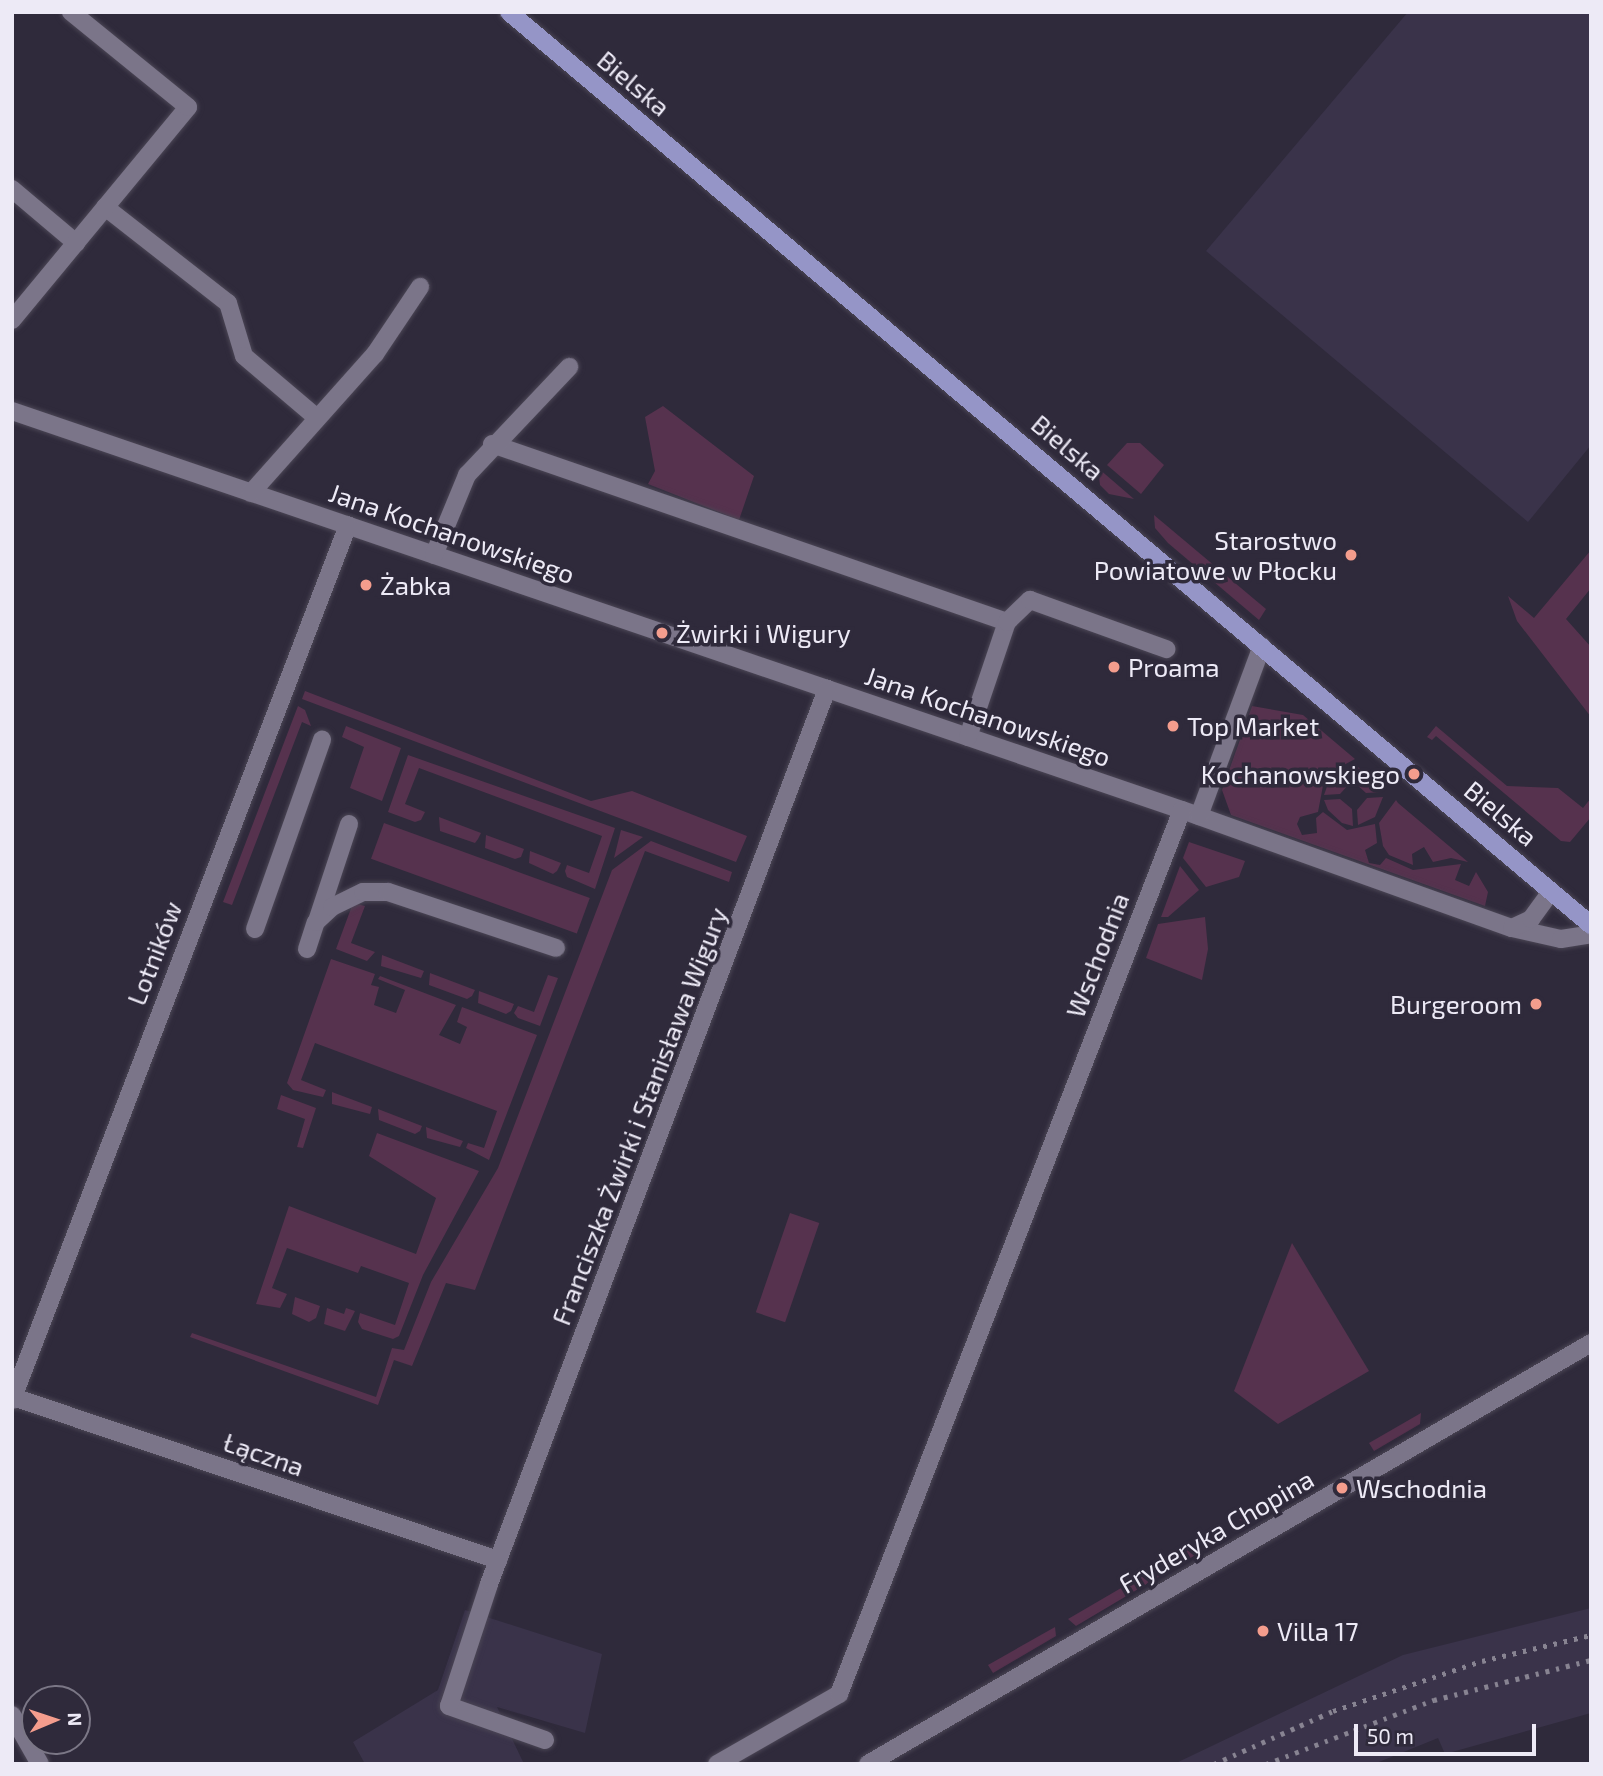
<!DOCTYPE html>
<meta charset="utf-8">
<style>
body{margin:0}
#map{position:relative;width:1603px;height:1776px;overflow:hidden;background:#2f2a3b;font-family:"Exo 2",sans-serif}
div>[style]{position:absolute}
.built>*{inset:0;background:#3a334a}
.green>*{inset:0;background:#56324e;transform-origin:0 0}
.roads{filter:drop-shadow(0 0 2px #4b4655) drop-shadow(0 0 2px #4b4655)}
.minor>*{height:18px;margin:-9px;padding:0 9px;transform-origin:9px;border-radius:9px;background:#7b7589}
.major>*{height:18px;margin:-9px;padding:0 9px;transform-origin:9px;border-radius:9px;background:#9595c7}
.rail>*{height:5px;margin-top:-2.5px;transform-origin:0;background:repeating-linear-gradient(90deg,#888492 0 3.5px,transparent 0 10.5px)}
.dots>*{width:19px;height:19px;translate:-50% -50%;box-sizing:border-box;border:4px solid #2f2a3b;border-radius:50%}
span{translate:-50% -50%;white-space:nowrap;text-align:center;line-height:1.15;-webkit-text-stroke:7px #2f2a3b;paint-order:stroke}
.street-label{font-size:26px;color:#edeaf6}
.poi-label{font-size:26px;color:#edeaf6}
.right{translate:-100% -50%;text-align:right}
.left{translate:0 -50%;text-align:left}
.frame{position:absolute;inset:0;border:14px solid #edeaf6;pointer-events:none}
.north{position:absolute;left:21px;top:1685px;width:70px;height:70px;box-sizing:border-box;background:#2f2a3b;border:2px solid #7b7786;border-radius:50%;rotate:88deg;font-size:19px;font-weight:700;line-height:28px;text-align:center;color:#edeaf6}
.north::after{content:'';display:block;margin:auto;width:24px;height:32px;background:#f49d8d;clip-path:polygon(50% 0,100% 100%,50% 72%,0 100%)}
.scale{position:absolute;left:1354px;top:1724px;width:182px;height:32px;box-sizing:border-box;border:4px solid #edeaf6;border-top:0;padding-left:9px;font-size:21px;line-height:24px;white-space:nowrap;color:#edeaf6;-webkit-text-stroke:5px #2f2a3b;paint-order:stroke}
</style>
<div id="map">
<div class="built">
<i style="clip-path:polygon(1408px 12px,1591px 12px,1591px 445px,1528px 522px,1206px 251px)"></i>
<i style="clip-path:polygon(1591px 1608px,1591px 1713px,1445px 1754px,1438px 1738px,1374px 1764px,1174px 1764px,1403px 1655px)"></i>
<i style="clip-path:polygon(465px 1610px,602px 1654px,585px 1733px,497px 1707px,524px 1764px,365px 1764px,353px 1742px,438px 1690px)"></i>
</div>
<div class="green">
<i style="clip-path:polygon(663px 406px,754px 476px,739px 520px,648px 484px,655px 471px,645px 417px)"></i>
<i style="clip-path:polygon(1127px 443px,1140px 443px,1164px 465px,1141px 494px,1107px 465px)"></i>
<i style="clip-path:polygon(1098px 468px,1134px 499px,1109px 494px,1100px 485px)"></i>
<i style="clip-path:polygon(1154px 515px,1266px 609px,1259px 620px,1168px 543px,1155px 528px)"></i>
<i style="clip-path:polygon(1591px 550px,1591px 588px,1566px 619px,1591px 647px,1591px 717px,1517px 621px,1508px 596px,1534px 618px)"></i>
<i style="clip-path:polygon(305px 691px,591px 801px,632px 791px,747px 836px,736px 862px,302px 699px)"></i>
<i style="clip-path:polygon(298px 706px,305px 710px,311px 726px,302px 722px,232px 905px,223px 902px)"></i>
<i style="clip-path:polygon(1252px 706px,1303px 715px,1355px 759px,1325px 775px,1318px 812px,1300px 817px,1297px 824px,1302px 835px,1317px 833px,1316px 818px,1323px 812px,1347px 830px,1375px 824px,1377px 843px,1365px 850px,1369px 863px,1380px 865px,1386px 858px,1413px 870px,1461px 864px,1455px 880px,1469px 886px,1476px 872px,1488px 892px,1485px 906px,1231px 815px,1222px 790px)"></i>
<i style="clip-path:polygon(346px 726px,401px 748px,382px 801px,350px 788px,364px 747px,342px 737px)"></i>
<i style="clip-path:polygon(1436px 726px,1507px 786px,1558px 788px,1583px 808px,1591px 798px,1591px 817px,1570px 842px,1561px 841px,1436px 736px,1432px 740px,1427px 737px)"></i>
<i style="clip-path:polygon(408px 755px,615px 828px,595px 889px,567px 877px,565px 871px,567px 865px,589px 873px,602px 836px,419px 768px,405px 804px,425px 812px,421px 820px,415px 822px,388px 812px)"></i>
<i style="clip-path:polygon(1357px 766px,1381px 786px,1382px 792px,1366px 793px,1355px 783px)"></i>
<i style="clip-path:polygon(1350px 767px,1350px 783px,1340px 794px,1324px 795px,1330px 778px)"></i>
<i style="clip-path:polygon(1383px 797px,1375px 817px,1358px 825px,1357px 810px,1367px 798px)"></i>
<i style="clip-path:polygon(1340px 799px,1352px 809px,1353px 826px,1342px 823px,1328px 810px,1324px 800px)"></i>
<i style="clip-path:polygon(1396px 800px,1398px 803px,1468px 862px,1451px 858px,1433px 862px,1424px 847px,1412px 854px,1413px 865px,1389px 855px,1383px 846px,1379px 823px)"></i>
<i style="clip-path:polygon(439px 817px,481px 833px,478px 839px,475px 843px,440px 831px)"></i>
<i style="left:384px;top:823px;width:219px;height:38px;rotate:20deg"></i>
<i style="clip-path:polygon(621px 830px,643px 837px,614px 858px)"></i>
<i style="clip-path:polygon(486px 835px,524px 849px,521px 857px,515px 859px,485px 848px)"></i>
<i style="clip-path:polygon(651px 841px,732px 872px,729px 882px,645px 851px,475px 1290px,446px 1283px,412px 1366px,394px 1360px,378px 1405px,190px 1337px,192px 1333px,376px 1397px,392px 1348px,404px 1350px,431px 1282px,498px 1168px,612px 870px)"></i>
<i style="clip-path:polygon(1189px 842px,1245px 861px,1239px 877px,1206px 887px,1183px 858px)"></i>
<i style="clip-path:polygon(530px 851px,561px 863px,557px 871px,553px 874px,529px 863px)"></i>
<i style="clip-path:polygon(1180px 866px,1199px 890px,1168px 917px,1161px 917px)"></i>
<i style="clip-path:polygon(353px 903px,365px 906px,351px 943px,375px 952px,367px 961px,336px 949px)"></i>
<i style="clip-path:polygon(1205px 917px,1208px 949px,1202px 980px,1146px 958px,1158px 924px)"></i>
<i style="clip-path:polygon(382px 955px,424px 971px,421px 978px,381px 966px)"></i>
<i style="clip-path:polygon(331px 959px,375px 974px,371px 985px,379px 987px,374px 1005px,396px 1013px,405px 990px,378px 979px,380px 976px,456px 1005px,439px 1035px,460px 1044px,467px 1027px,457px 1022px,462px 1007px,537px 1035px,489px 1160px,466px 1148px,468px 1143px,484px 1148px,497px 1111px,315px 1043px,301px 1080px,326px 1090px,323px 1097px,293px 1090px,287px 1083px)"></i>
<i style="clip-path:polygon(430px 973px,475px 990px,472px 996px,467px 999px,429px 985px)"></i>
<i style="clip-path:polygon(548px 975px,558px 978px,540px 1026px,518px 1018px,514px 1013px,518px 1006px,534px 1012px)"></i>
<i style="clip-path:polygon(479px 991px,514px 1004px,511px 1011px,506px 1014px,478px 1003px)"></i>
<i style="clip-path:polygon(332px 1092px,372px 1107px,370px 1114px,332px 1104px)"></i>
<i style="clip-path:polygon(281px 1095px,316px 1108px,303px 1148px,297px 1147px,305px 1119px,277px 1109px)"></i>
<i style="clip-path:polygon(378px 1109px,422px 1126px,420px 1131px,415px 1134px,379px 1120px)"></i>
<i style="clip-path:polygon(426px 1127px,463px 1141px,460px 1147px,427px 1138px)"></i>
<i style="clip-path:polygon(377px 1133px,479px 1171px,423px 1275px,399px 1336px,393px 1339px,362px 1329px,358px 1322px,360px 1313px,395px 1325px,409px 1283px,361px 1266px,358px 1273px,287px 1248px,272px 1288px,287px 1294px,280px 1308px,256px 1304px,289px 1206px,416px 1254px,436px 1198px,369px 1156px)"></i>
<i style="left:790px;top:1213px;width:31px;height:105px;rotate:19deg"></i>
<i style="clip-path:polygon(1292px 1243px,1369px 1371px,1278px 1424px,1234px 1391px)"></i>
<i style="clip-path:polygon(295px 1297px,320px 1306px,316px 1318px,309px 1322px,292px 1314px)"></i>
<i style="clip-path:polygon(327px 1308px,344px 1314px,346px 1308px,355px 1311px,345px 1331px,324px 1324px)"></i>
<i style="clip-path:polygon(1421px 1413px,1420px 1424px,1374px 1451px,1369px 1443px)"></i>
<i style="clip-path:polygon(1298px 1485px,1303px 1493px,1254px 1522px,1239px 1520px)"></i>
<i style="clip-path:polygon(1217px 1532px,1214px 1544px,1076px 1626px,1068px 1619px)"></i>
<i style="clip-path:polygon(1055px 1627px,1056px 1636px,993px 1673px,988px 1665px)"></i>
</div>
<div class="roads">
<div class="minor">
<i style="left:12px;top:189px;width:84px;rotate:40.2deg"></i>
<i style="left:105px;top:207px;width:156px;rotate:38deg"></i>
<i style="left:228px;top:303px;width:55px;rotate:73.2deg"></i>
<i style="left:244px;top:356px;width:96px;rotate:40.3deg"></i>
<i style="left:12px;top:320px;width:276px;rotate:-50.4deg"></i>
<i style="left:188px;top:107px;width:151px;rotate:-140.9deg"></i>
<i style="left:12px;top:411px;width:1236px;rotate:18.83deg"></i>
<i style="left:1182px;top:810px;width:350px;rotate:19.7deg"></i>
<i style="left:1512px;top:928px;width:50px;rotate:12.7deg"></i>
<i style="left:1561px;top:939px;width:30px;rotate:-9deg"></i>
<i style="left:492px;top:444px;width:545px;rotate:19.07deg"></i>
<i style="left:251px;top:493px;width:186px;rotate:-48.3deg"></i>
<i style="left:375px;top:354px;width:81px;rotate:-56.1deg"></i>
<i style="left:434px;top:555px;width:87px;rotate:-67.6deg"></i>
<i style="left:467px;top:475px;width:149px;rotate:-46.6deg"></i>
<i style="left:968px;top:737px;width:121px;rotate:-71.3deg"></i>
<i style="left:1007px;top:622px;width:32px;rotate:-44deg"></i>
<i style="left:1030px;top:600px;width:145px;rotate:19.8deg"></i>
<i style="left:1199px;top:816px;width:181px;rotate:-69.7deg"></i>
<i style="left:318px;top:918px;width:99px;rotate:-71.7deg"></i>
<i style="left:1512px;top:928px;width:21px;rotate:-25deg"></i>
<i style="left:1531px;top:919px;width:34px;rotate:-54deg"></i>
<i style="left:255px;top:929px;width:201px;rotate:-70.5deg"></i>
<i style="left:307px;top:949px;width:28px;rotate:-72deg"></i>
<i style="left:316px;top:922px;width:22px;rotate:-43deg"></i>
<i style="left:332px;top:907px;width:34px;rotate:-26deg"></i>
<i style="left:363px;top:892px;width:25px"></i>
<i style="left:388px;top:892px;width:177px;rotate:18.4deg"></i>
<i style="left:13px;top:1397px;width:512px;rotate:18.58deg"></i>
<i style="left:12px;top:1400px;width:937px;rotate:-68.99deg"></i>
<i style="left:12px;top:1715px;width:56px;rotate:60.3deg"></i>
<i style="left:545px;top:1740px;width:102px;rotate:-160.5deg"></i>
<i style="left:449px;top:1706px;width:128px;rotate:-71.8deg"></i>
<i style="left:489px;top:1584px;width:957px;rotate:-69.31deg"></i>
<i style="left:717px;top:1764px;width:141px;rotate:-29.8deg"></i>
<i style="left:839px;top:1694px;width:948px;rotate:-68.79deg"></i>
<i style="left:868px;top:1764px;width:837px;rotate:-30.21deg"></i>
</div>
<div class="major">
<i style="left:509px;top:12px;width:1416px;rotate:40.16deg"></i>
</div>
</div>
<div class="rail">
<i style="left:1214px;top:1764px;width:130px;rotate:-24deg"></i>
<i style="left:1333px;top:1711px;width:157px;rotate:-18.6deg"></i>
<i style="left:1482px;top:1661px;width:112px;rotate:-13.4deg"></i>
<i style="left:1266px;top:1764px;width:180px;rotate:-20.9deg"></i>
<i style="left:1434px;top:1700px;width:162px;rotate:-14.3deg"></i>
</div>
<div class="dots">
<i style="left:1351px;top:555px;background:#f49d8d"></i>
<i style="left:366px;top:585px;background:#f49d8d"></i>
<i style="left:662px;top:633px;background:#f49d8d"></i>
<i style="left:1114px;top:667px;background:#f49d8d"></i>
<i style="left:1173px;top:726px;background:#f49d8d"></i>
<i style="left:1414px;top:774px;background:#f49d8d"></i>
<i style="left:1536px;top:1004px;background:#f49d8d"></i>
<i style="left:1342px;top:1488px;background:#f49d8d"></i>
<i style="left:1263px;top:1631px;background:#f49d8d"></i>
</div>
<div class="street-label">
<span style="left:634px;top:83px;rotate:40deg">Bielska</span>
<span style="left:1068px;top:447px;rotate:40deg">Bielska</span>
<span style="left:452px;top:533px;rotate:19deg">Jana Kochanowskiego</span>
<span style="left:988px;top:716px;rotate:19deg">Jana Kochanowskiego</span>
<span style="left:1501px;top:813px;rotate:40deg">Bielska</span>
<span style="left:154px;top:953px;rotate:-69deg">Lotników</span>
<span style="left:1097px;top:955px;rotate:-69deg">Wschodnia</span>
<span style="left:639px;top:1116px;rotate:-69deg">Franciszka Żwirki i Stanisława Wigury</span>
<span style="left:264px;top:1454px;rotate:19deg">Łączna</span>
<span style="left:1216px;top:1531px;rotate:-30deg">Fryderyka Chopina</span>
</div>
<div class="poi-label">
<span class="right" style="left:1337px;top:555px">Starostwo<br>Powiatowe w Płocku</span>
<span class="left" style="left:380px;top:585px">Żabka</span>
<span class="left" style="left:676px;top:633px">Żwirki i Wigury</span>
<span class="left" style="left:1128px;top:667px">Proama</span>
<span class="left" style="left:1187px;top:726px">Top Market</span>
<span class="right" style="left:1400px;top:774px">Kochanowskiego</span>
<span class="right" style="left:1522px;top:1004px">Burgeroom</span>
<span class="left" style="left:1356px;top:1488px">Wschodnia</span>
<span class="left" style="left:1277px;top:1631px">Villa 17</span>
</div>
<div class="frame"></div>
<div class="north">N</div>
<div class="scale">50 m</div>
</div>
